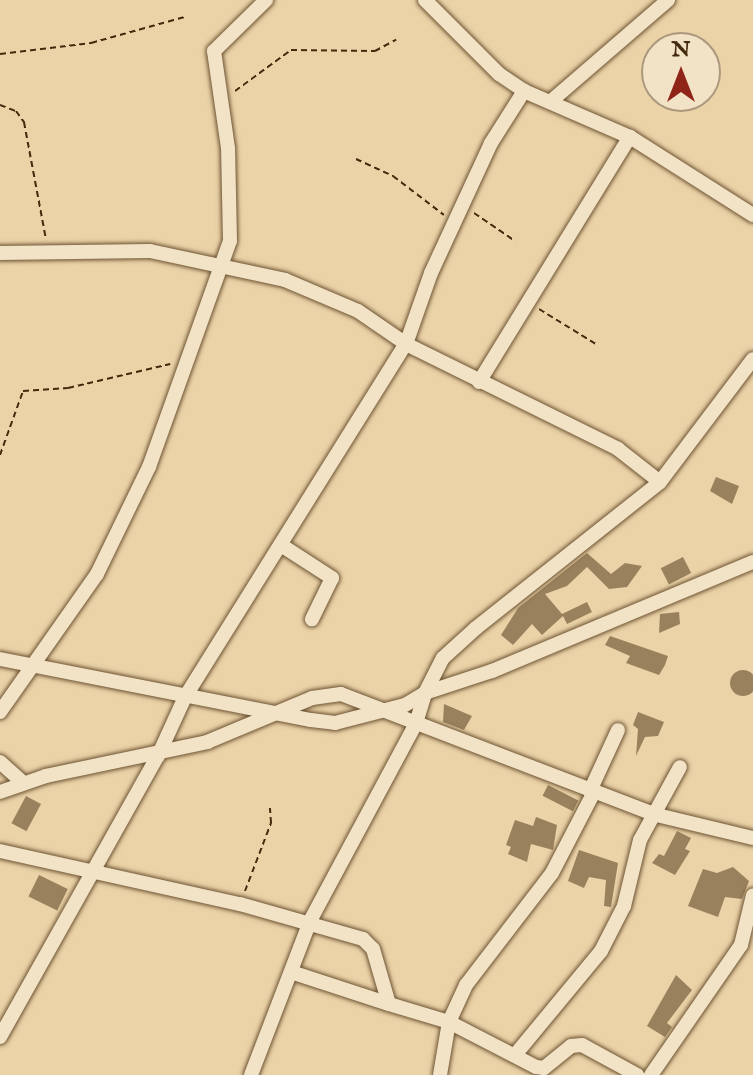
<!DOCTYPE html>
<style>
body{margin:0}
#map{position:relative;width:753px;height:1075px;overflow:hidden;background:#ebd2a7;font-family:"IM FELL English",serif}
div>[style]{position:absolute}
.building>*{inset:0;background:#9a815d;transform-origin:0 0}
.round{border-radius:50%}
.path>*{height:2px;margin-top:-1px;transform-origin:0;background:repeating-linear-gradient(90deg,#432a0c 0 6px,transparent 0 10px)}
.roads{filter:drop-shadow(0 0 2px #6d5433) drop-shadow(0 0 2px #6d5433)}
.street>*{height:14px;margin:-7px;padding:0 7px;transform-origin:7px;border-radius:7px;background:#f2e2c6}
span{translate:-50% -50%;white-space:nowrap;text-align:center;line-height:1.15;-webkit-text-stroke:6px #f2e2c6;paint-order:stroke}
.north{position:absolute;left:641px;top:32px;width:80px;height:80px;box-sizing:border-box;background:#f2e2c6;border:2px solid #ac987c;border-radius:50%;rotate:0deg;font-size:22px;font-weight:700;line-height:32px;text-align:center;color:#432a0c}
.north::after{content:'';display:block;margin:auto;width:28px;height:36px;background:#8f2418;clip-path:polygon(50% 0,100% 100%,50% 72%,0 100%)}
</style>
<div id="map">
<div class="building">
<i style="clip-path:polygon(716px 477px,739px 486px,732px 504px,710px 491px)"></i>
<i style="clip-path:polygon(587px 553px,611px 574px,625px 563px,642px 566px,627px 587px,609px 589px,587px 567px,567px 586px,545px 594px,562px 614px,587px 602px,592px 612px,567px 624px,563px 616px,542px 635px,532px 624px,513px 645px,501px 635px,518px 608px)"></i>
<i style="left:683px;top:557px;width:18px;height:25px;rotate:63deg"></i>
<i style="clip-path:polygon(679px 612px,680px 624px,659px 633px,660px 614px)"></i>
<i style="clip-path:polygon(610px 636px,668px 656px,665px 665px,659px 675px,626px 663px,630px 656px,605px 645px)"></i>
<i class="round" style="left:730px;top:670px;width:26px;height:26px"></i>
<i style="clip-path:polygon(444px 704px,472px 716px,464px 730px,443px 722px)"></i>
<i style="clip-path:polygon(638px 712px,664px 722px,658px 736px,645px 737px,636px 756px,638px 729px,633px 725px)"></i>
<i style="left:548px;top:785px;width:34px;height:12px;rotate:27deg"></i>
<i style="left:26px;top:796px;width:17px;height:31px;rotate:28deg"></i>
<i style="clip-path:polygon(536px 817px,557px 825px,553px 850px,531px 844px,527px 862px,508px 854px,511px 847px,506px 845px,515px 820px,533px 826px)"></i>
<i style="clip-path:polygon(677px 831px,691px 838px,685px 849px,690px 851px,675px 875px,652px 863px,659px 854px,664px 856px)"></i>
<i style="clip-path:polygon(579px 850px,618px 863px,611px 907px,604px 906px,606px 880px,589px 877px,584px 888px,568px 881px)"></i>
<i style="clip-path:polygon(733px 867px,749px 881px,742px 899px,725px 897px,718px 917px,688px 906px,703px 869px,717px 873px)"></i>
<i style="left:39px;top:875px;width:32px;height:24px;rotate:26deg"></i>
<i style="clip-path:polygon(676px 975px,692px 990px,667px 1023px,672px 1027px,665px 1037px,647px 1026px)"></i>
</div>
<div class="path">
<i style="left:0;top:54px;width:92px;rotate:-6.9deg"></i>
<i style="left:91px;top:43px;width:97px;rotate:-15.6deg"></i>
<i style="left:235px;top:91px;width:69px;rotate:-36.2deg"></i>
<i style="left:291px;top:50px;width:84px;rotate:0.7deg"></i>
<i style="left:375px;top:51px;width:24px;rotate:-28deg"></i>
<i style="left:0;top:105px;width:17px;rotate:21deg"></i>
<i style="left:16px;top:111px;width:14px;rotate:54deg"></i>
<i style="left:24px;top:122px;width:120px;rotate:79.4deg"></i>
<i style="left:356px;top:159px;width:41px;rotate:24.7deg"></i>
<i style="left:393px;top:176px;width:64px;rotate:37.4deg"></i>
<i style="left:474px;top:213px;width:50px;rotate:34.3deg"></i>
<i style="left:539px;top:309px;width:67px;rotate:31.6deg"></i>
<i style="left:0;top:455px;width:68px;rotate:-70.2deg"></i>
<i style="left:23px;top:391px;width:45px;rotate:-3.8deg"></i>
<i style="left:68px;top:388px;width:105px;rotate:-13.2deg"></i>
<i style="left:245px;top:891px;width:73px;rotate:-69.1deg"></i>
<i style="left:271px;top:823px;width:15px;rotate:-94deg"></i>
</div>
<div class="roads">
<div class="street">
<i style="left:425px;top:0;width:105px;rotate:45deg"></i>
<i style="left:499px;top:74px;width:30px;rotate:34deg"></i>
<i style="left:524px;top:91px;width:116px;rotate:23.5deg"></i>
<i style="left:630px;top:137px;width:146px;rotate:32.4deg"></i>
<i style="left:550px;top:102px;width:156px;rotate:-40.8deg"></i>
<i style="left:0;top:253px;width:150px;rotate:-0.8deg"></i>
<i style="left:150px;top:251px;width:138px;rotate:12.1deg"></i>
<i style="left:285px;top:280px;width:79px;rotate:23deg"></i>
<i style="left:358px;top:311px;width:58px;rotate:34.5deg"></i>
<i style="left:406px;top:344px;width:237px;rotate:26.3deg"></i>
<i style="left:618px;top:449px;width:53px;rotate:38.2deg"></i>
<i style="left:479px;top:382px;width:288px;rotate:-58.4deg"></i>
<i style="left:281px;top:545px;width:61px;rotate:32.9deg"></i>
<i style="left:332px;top:578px;width:46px;rotate:116deg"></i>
<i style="left:0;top:659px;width:317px;rotate:11.1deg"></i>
<i style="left:311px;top:720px;width:24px;rotate:7deg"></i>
<i style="left:335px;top:723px;width:72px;rotate:-14.4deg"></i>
<i style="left:405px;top:705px;width:23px;rotate:-31deg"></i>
<i style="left:425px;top:693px;width:39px;rotate:-63deg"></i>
<i style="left:443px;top:658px;width:45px;rotate:-42.3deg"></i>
<i style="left:476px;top:628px;width:235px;rotate:-38.4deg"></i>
<i style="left:660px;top:482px;width:154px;rotate:-52.9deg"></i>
<i style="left:0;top:712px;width:169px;rotate:-54.9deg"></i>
<i style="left:97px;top:574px;width:119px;rotate:-64.1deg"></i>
<i style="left:149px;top:467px;width:240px;rotate:-70.3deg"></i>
<i style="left:230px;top:241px;width:93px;rotate:-91.2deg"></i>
<i style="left:228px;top:148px;width:98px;rotate:-98.2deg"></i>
<i style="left:214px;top:51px;width:73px;rotate:-44.4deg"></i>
<i style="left:0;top:762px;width:30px;rotate:42deg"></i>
<i style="left:590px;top:791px;width:67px;rotate:-65.3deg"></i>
<i style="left:0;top:792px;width:49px;rotate:-19.2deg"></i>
<i style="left:46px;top:776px;width:165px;rotate:-11.9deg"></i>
<i style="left:207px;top:742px;width:114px;rotate:-22.7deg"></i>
<i style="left:312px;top:698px;width:29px;rotate:-8deg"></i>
<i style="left:341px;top:694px;width:338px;rotate:21deg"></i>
<i style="left:657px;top:815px;width:99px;rotate:13.5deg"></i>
<i style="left:0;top:851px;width:246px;rotate:12.5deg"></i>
<i style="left:240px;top:904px;width:128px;rotate:15.9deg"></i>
<i style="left:363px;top:939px;width:14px;rotate:45deg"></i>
<i style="left:373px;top:949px;width:57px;rotate:73.8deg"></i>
<i style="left:389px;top:1004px;width:63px;rotate:16.7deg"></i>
<i style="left:449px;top:1022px;width:98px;rotate:27.3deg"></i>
<i style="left:536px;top:1067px;width:8px;rotate:7deg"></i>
<i style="left:544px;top:1068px;width:35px;rotate:-39deg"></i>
<i style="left:571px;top:1046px;width:11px;rotate:-5deg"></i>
<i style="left:582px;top:1045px;width:63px;rotate:28.6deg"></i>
<i style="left:291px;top:972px;width:103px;rotate:18.1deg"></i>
<i style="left:0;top:1037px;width:322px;rotate:-60.7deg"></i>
<i style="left:158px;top:756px;width:65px;rotate:-65.4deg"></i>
<i style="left:185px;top:697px;width:416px;rotate:-58deg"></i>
<i style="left:406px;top:344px;width:75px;rotate:-70.6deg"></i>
<i style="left:431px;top:273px;width:143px;rotate:-65.2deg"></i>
<i style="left:491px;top:143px;width:62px;rotate:-57.6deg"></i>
<i style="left:515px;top:1055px;width:135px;rotate:-50.4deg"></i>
<i style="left:601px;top:951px;width:51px;rotate:-62.9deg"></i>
<i style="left:624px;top:906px;width:68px;rotate:-76.4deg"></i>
<i style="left:640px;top:840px;width:83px;rotate:-61.3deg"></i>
<i style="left:251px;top:1075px;width:165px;rotate:-69deg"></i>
<i style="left:310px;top:921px;width:225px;rotate:-61.8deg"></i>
<i style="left:416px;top:723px;width:31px;rotate:-73deg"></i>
<i style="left:425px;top:693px;width:71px;rotate:-18.2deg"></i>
<i style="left:492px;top:671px;width:283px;rotate:-22.7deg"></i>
<i style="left:440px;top:1075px;width:54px;rotate:-80.4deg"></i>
<i style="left:449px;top:1022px;width:41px;rotate:-65.3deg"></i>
<i style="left:466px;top:985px;width:141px;rotate:-52.5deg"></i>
<i style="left:552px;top:873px;width:91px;rotate:-62.6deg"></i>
<i style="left:651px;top:1075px;width:158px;rotate:-55.3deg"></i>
<i style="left:741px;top:945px;width:51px;rotate:-76.5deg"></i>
</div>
</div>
<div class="north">N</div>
</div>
